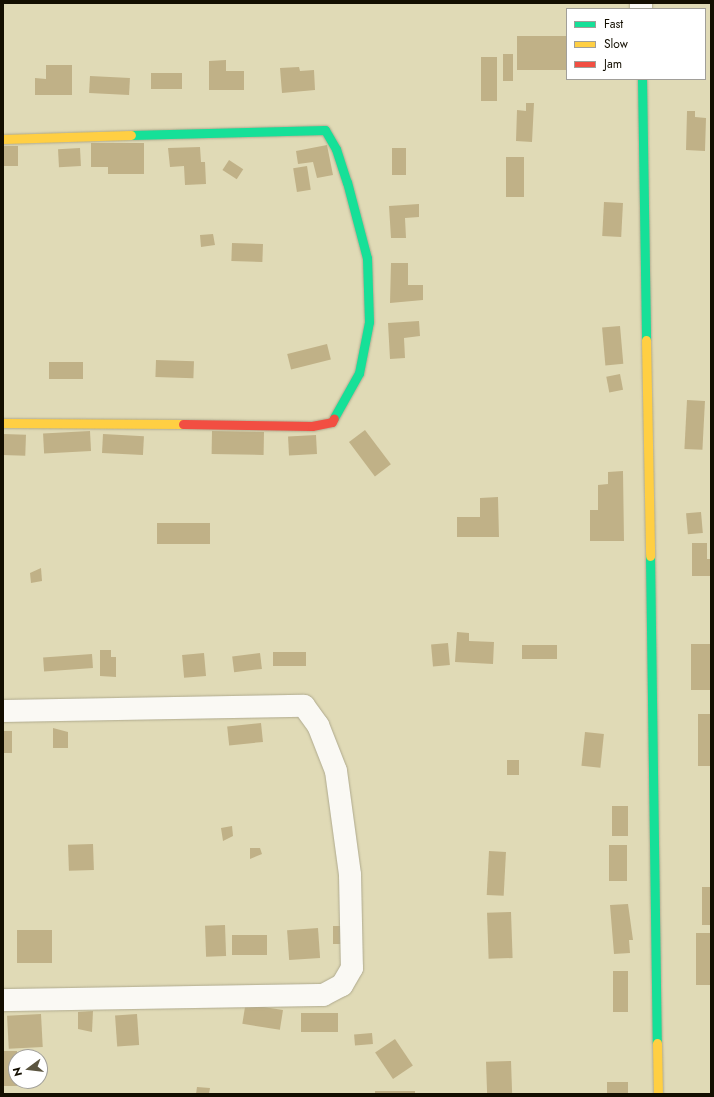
<!DOCTYPE html>
<style>
body{margin:0}
#map{position:relative;width:714px;height:1097px;overflow:hidden;background:#e0dab6;font-family:Jost,sans-serif}
div>[style]{position:absolute}
.building>*{inset:0;background:#c0b187;transform-origin:0 0}
.roads{filter:drop-shadow(0 0 1px #afaa8e) drop-shadow(0 0 1px #afaa8e)}
.street>*{height:22px;margin:-11px;padding:0 11px;transform-origin:11px;border-radius:11px;background:#faf9f4}
.fast>*{height:9px;margin:-4.5px;padding:0 4.5px;transform-origin:4.5px;border-radius:4.5px;background:#16e098}
.slow>*{height:9px;margin:-4.5px;padding:0 4.5px;transform-origin:4.5px;border-radius:4.5px;background:#ffcf43}
.jam>*{height:9px;margin:-4.5px;padding:0 4.5px;transform-origin:4.5px;border-radius:4.5px;background:#f24e42}
span{translate:-50% -50%;white-space:nowrap;text-align:center;line-height:1.15;-webkit-text-stroke:4px #fff;paint-order:stroke}
.frame{position:absolute;inset:0;border:4px solid #130e00;pointer-events:none}
.legend{position:absolute;left:566px;top:8px;width:140px;height:72px;box-sizing:border-box;background:#fff;border:1px solid #a19f99;margin:0;padding:5px 7px;list-style:none;font-size:12px;color:#130e00}
.legend li{display:flex;align-items:center;gap:8px;height:20px}
.legend b{width:20px;border:1px solid #a19f99}
.north{position:absolute;left:8px;top:1049px;width:40px;height:40px;box-sizing:border-box;background:#fff;border:1px solid #a19f99;border-radius:50%;rotate:255deg;font-size:11px;font-weight:700;line-height:16px;text-align:center;color:#130e00}
.north::after{content:'';display:block;margin:auto;width:14px;height:18px;background:#5b5540;clip-path:polygon(50% 0,100% 100%,50% 72%,0 100%)}
</style>
<div id="map">
<div class="building">
<i style="left:567px;top:36px;width:34px;height:50px;rotate:90deg"></i>
<i style="left:503px;top:54px;width:10px;height:27px"></i>
<i style="left:481px;top:57px;width:16px;height:44px"></i>
<i style="clip-path:polygon(226px 60px,226px 71px,244px 71px,244px 90px,209px 90px,209px 61px)"></i>
<i style="clip-path:polygon(46px 65px,72px 65px,72px 95px,35px 95px,35px 78px,46px 79px)"></i>
<i style="clip-path:polygon(299px 67px,300px 71px,314px 70px,315px 90px,282px 93px,280px 68px)"></i>
<i style="left:151px;top:73px;width:31px;height:16px"></i>
<i style="left:90px;top:76px;width:40px;height:17px;rotate:3deg"></i>
<i style="clip-path:polygon(526px 103px,534px 103px,532px 142px,516px 141px,517px 110px,526px 111px)"></i>
<i style="clip-path:polygon(687px 111px,695px 111px,695px 117px,706px 118px,705px 151px,686px 150px)"></i>
<i style="clip-path:polygon(91px 143px,144px 143px,144px 174px,108px 174px,108px 167px,91px 167px)"></i>
<i style="clip-path:polygon(327px 145px,333px 175px,317px 178px,313px 162px,298px 164px,296px 151px)"></i>
<i style="left:3px;top:146px;width:15px;height:20px"></i>
<i style="clip-path:polygon(200px 147px,201px 162px,205px 162px,206px 184px,185px 185px,184px 166px,170px 167px,168px 148px)"></i>
<i style="left:80px;top:148px;width:18px;height:22px;rotate:87deg"></i>
<i style="left:392px;top:148px;width:14px;height:27px"></i>
<i style="left:506px;top:157px;width:18px;height:40px"></i>
<i style="left:229px;top:160px;width:17px;height:12px;rotate:33deg"></i>
<i style="left:307px;top:166px;width:24px;height:14px;rotate:81deg"></i>
<i style="left:604px;top:202px;width:19px;height:34px;rotate:3deg"></i>
<i style="clip-path:polygon(419px 204px,419px 217px,405px 218px,406px 238px,391px 238px,389px 206px)"></i>
<i style="clip-path:polygon(213px 234px,215px 245px,201px 247px,200px 235px)"></i>
<i style="left:232px;top:243px;width:31px;height:18px;rotate:2deg"></i>
<i style="clip-path:polygon(391px 263px,408px 263px,408px 285px,423px 285px,423px 300px,390px 303px)"></i>
<i style="clip-path:polygon(419px 321px,420px 336px,404px 338px,405px 358px,390px 359px,388px 323px)"></i>
<i style="left:620px;top:326px;width:38px;height:18px;rotate:85deg"></i>
<i style="left:327px;top:344px;width:16px;height:41px;rotate:76deg"></i>
<i style="left:156px;top:360px;width:38px;height:17px;rotate:2deg"></i>
<i style="left:49px;top:362px;width:34px;height:17px"></i>
<i style="left:620px;top:374px;width:16px;height:14px;rotate:79deg"></i>
<i style="left:687px;top:400px;width:18px;height:49px;rotate:3deg"></i>
<i style="left:365px;top:430px;width:43px;height:20px;rotate:53deg"></i>
<i style="left:90px;top:431px;width:20px;height:47px;rotate:87deg"></i>
<i style="left:212px;top:431px;width:52px;height:23px;rotate:1deg"></i>
<i style="left:3px;top:434px;width:23px;height:21px;rotate:2deg"></i>
<i style="left:103px;top:434px;width:41px;height:19px;rotate:3deg"></i>
<i style="left:316px;top:435px;width:19px;height:28px;rotate:87deg"></i>
<i style="clip-path:polygon(623px 471px,624px 541px,590px 541px,590px 510px,598px 510px,598px 485px,608px 484px,608px 472px)"></i>
<i style="clip-path:polygon(498px 497px,499px 537px,457px 537px,457px 517px,480px 517px,480px 498px)"></i>
<i style="left:701px;top:512px;width:21px;height:15px;rotate:85deg"></i>
<i style="left:157px;top:523px;width:53px;height:21px"></i>
<i style="clip-path:polygon(692px 543px,707px 543px,707px 559px,711px 559px,711px 576px,692px 576px)"></i>
<i style="clip-path:polygon(41px 568px,42px 581px,31px 583px,30px 573px)"></i>
<i style="clip-path:polygon(457px 632px,469px 633px,469px 641px,494px 642px,493px 664px,455px 662px)"></i>
<i style="left:448px;top:643px;width:22px;height:17px;rotate:85deg"></i>
<i style="left:691px;top:644px;width:20px;height:46px"></i>
<i style="left:522px;top:645px;width:35px;height:14px"></i>
<i style="clip-path:polygon(100px 650px,111px 650px,111px 657px,116px 657px,116px 677px,100px 676px)"></i>
<i style="left:306px;top:652px;width:14px;height:33px;rotate:90deg"></i>
<i style="left:204px;top:653px;width:23px;height:22px;rotate:85deg"></i>
<i style="left:260px;top:653px;width:16px;height:28px;rotate:83deg"></i>
<i style="left:92px;top:654px;width:14px;height:49px;rotate:86deg"></i>
<i style="left:698px;top:714px;width:13px;height:52px"></i>
<i style="left:261px;top:723px;width:19px;height:34px;rotate:84deg"></i>
<i style="clip-path:polygon(53px 728px,68px 732px,68px 748px,53px 748px)"></i>
<i style="left:3px;top:731px;width:9px;height:22px"></i>
<i style="left:585px;top:732px;width:19px;height:34px;rotate:6deg"></i>
<i style="left:507px;top:760px;width:12px;height:15px"></i>
<i style="left:612px;top:806px;width:16px;height:30px"></i>
<i style="clip-path:polygon(232px 826px,233px 836px,223px 841px,221px 828px)"></i>
<i style="left:93px;top:844px;width:26px;height:25px;rotate:88deg"></i>
<i style="left:609px;top:845px;width:18px;height:36px"></i>
<i style="clip-path:polygon(250px 848px,260px 848px,262px 854px,250px 859px)"></i>
<i style="left:489px;top:851px;width:17px;height:44px;rotate:3deg"></i>
<i style="left:702px;top:887px;width:9px;height:38px"></i>
<i style="clip-path:polygon(628px 904px,633px 940px,629px 940px,630px 953px,614px 954px,610px 905px)"></i>
<i style="left:511px;top:912px;width:46px;height:24px;rotate:88deg"></i>
<i style="left:225px;top:925px;width:31px;height:20px;rotate:88deg"></i>
<i style="left:333px;top:926px;width:13px;height:18px"></i>
<i style="left:318px;top:928px;width:30px;height:31px;rotate:86deg"></i>
<i style="left:17px;top:930px;width:35px;height:33px"></i>
<i style="left:711px;top:933px;width:52px;height:15px;rotate:90deg"></i>
<i style="left:267px;top:935px;width:20px;height:35px;rotate:90deg"></i>
<i style="left:613px;top:971px;width:15px;height:41px"></i>
<i style="left:283px;top:1010px;width:20px;height:38px;rotate:99deg"></i>
<i style="clip-path:polygon(93px 1011px,92px 1032px,78px 1029px,78px 1012px)"></i>
<i style="left:301px;top:1013px;width:37px;height:19px"></i>
<i style="left:41px;top:1014px;width:33px;height:34px;rotate:87deg"></i>
<i style="left:137px;top:1014px;width:31px;height:22px;rotate:86deg"></i>
<i style="left:372px;top:1033px;width:11px;height:18px;rotate:85deg"></i>
<i style="left:395px;top:1039px;width:32px;height:24px;rotate:56deg"></i>
<i style="left:3px;top:1051px;width:14px;height:35px"></i>
<i style="left:511px;top:1061px;width:33px;height:25px;rotate:88deg"></i>
<i style="left:628px;top:1082px;width:12px;height:21px;rotate:90deg"></i>
<i style="clip-path:polygon(197px 1087px,210px 1088px,209px 1094px,196px 1094px)"></i>
<i style="left:375px;top:1091px;width:40px;height:3px"></i>
</div>
<div class="roads">
<div class="street">
<i style="left:641px;top:3px;width:6px;rotate:90deg"></i>
<i style="left:3px;top:711px;width:301px;rotate:-1deg"></i>
<i style="left:304px;top:706px;width:24px;rotate:54deg"></i>
<i style="left:318px;top:725px;width:49px;rotate:68.6deg"></i>
<i style="left:336px;top:771px;width:105px;rotate:82.3deg"></i>
<i style="left:350px;top:875px;width:93px;rotate:88.8deg"></i>
<i style="left:352px;top:968px;width:20px;rotate:120deg"></i>
<i style="left:342px;top:985px;width:21px;rotate:152deg"></i>
<i style="left:323px;top:995px;width:320px;rotate:179.1deg"></i>
</div>
<div class="fast">
<i style="left:642px;top:79px;width:261px;rotate:89.1deg"></i>
<i style="left:131px;top:135px;width:194px;rotate:-1.5deg"></i>
<i style="left:325px;top:130px;width:22px;rotate:60deg"></i>
<i style="left:336px;top:149px;width:35px;rotate:72deg"></i>
<i style="left:347px;top:182px;width:79px;rotate:75.3deg"></i>
<i style="left:367px;top:258px;width:64px;rotate:88.2deg"></i>
<i style="left:369px;top:322px;width:52px;rotate:101.1deg"></i>
<i style="left:359px;top:373px;width:51px;rotate:119.1deg"></i>
<i style="left:650px;top:556px;width:487px;rotate:89.2deg"></i>
</div>
<div class="slow">
<i style="left:3px;top:139px;width:128px;rotate:-1.8deg"></i>
<i style="left:646px;top:340px;width:216px;rotate:88.9deg"></i>
<i style="left:3px;top:423px;width:180px;rotate:0.3deg"></i>
<i style="left:657px;top:1043px;width:51px;rotate:88.9deg"></i>
</div>
<div class="jam">
<i style="left:183px;top:424px;width:129px;rotate:0.9deg"></i>
<i style="left:312px;top:426px;width:20px;rotate:-11deg"></i>
<i style="left:332px;top:422px;width:4px;rotate:-63deg"></i>
</div>
</div>
<div class="frame"></div>
<ul class="legend">
<li><b style="height:5px;background:#16e098"></b>Fast</li>
<li><b style="height:5px;background:#ffcf43"></b>Slow</li>
<li><b style="height:5px;background:#f24e42"></b>Jam</li>
</ul>
<div class="north">N</div>
</div>
